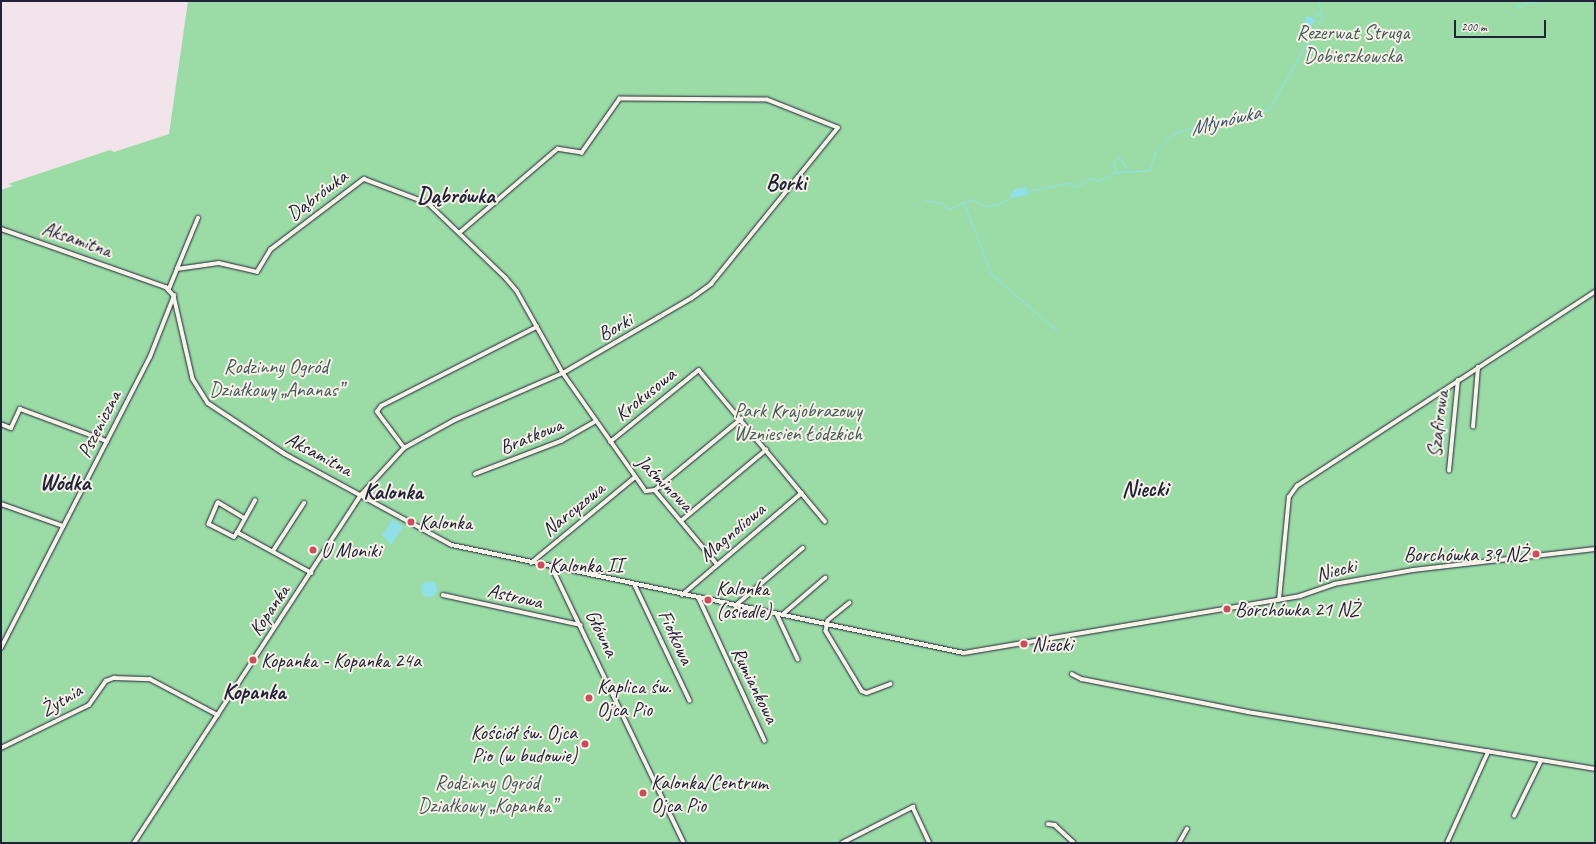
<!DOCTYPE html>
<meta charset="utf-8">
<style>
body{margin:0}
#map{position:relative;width:1596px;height:844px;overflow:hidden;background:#f1e4ea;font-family:Caveat,sans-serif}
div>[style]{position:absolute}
.green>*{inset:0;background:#9adba6}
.water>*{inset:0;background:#8fe0e7}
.round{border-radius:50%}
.stream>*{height:1px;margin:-0.5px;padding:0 0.5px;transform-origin:0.5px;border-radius:0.5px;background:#8fe0e7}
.roads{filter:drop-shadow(0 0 1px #22223b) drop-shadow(0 0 1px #22223b)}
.minor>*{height:3.5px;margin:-1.75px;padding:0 1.75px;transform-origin:1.75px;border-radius:1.75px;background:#f7f3e8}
.dots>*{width:11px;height:11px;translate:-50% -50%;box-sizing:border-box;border:2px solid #f7f3e8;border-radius:50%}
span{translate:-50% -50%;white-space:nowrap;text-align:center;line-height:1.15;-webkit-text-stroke:4px #f7f3e8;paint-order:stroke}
.park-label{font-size:20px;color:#465a5b}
.street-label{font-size:20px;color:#22223b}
.poi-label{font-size:20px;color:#22223b}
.left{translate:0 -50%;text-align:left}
.right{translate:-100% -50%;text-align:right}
.water-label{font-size:21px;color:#3d5266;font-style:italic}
.quarter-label{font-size:22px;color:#22223b;font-weight:700}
.frame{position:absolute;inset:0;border:2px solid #22223b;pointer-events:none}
.scale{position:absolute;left:1454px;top:20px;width:92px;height:18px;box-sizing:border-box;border:2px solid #22223b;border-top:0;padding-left:5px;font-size:12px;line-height:14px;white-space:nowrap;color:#22223b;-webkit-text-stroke:3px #f7f3e8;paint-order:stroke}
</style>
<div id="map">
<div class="green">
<i style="clip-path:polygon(188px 1px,1595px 1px,1595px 843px,1px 843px,1px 190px,13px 186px,8px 184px,110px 150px,114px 152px,169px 134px)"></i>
</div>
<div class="water">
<i style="clip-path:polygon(1306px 15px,1316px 20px,1305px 33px,1302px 29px)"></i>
<i style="clip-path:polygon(1027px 187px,1029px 195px,1009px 198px,1014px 189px)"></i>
<i style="clip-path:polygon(393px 519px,403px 527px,391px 545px,382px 535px)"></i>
<i class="round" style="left:421px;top:581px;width:16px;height:16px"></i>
</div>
<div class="stream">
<i style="left:1517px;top:1px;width:7px;rotate:82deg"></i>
<i style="left:1518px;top:8px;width:11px;rotate:-34deg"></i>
<i style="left:1527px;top:2px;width:31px;rotate:-2deg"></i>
<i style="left:1574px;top:1px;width:3px"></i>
<i style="left:1311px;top:17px;width:10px;rotate:-24deg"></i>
<i style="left:1116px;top:171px;width:9px;rotate:-111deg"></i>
<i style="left:1113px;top:163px;width:8px;rotate:-45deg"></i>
<i style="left:1119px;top:157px;width:16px;rotate:55deg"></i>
<i style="left:1029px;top:191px;width:40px;rotate:-12deg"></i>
<i style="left:1068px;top:183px;width:10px;rotate:24deg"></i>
<i style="left:1077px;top:187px;width:16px;rotate:-35deg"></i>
<i style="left:1090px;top:178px;width:9px;rotate:21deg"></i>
<i style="left:1098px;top:181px;width:20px;rotate:-27deg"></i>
<i style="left:1116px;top:172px;width:33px;rotate:-2deg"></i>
<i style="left:1149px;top:171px;width:21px;rotate:-71deg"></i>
<i style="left:1156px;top:151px;width:24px;rotate:-45deg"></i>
<i style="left:1173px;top:134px;width:41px;rotate:-19.7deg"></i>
<i style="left:1212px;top:120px;width:15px;rotate:4deg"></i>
<i style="left:1227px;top:121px;width:44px;rotate:-15.9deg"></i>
<i style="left:1269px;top:109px;width:107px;rotate:-60.3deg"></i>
<i style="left:1322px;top:16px;width:16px;rotate:-105deg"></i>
<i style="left:925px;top:200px;width:17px;rotate:10deg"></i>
<i style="left:942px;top:203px;width:9px;rotate:41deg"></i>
<i style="left:949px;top:209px;width:23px;rotate:-25deg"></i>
<i style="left:970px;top:199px;width:17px;rotate:24deg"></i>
<i style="left:986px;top:206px;width:11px;rotate:-5deg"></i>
<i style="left:997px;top:205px;width:14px;rotate:-30deg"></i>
<i style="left:963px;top:201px;width:78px;rotate:69deg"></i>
<i style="left:991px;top:274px;width:86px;rotate:40.7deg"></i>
</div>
<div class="roads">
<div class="minor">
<i style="left:1px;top:229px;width:175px;rotate:19.4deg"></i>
<i style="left:166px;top:287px;width:12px;rotate:48deg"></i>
<i style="left:174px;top:296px;width:85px;rotate:77.1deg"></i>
<i style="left:193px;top:379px;width:28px;rotate:58deg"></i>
<i style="left:208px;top:403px;width:92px;rotate:33.5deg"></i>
<i style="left:285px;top:454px;width:190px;rotate:28.6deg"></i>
<i style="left:452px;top:545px;width:523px;rotate:11.91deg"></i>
<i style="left:964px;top:653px;width:341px;rotate:-9.6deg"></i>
<i style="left:1300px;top:596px;width:36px;rotate:-19deg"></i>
<i style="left:1334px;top:584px;width:80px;rotate:-10deg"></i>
<i style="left:1413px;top:570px;width:183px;rotate:-6.6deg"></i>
<i style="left:177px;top:269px;width:55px;rotate:-67.6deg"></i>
<i style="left:169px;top:289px;width:22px;rotate:-68deg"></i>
<i style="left:177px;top:269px;width:42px;rotate:-8.1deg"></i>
<i style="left:219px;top:263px;width:39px;rotate:13deg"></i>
<i style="left:257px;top:272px;width:26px;rotate:-59deg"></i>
<i style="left:270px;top:250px;width:118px;rotate:-37.1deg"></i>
<i style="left:364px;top:179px;width:68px;rotate:20.6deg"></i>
<i style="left:428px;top:203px;width:108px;rotate:43.9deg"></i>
<i style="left:506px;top:278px;width:17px;rotate:50deg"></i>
<i style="left:517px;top:291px;width:94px;rotate:60.7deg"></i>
<i style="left:563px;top:373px;width:144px;rotate:54.9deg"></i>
<i style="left:646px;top:491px;width:9px;rotate:-6deg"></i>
<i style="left:655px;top:490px;width:112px;rotate:-39.5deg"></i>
<i style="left:1px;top:424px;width:11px;rotate:22deg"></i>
<i style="left:11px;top:428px;width:21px;rotate:-65deg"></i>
<i style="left:20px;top:409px;width:93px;rotate:20.2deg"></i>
<i style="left:1473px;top:427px;width:60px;rotate:-85.2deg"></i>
<i style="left:610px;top:442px;width:114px;rotate:-39deg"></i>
<i style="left:699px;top:370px;width:197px;rotate:50.2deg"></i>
<i style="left:404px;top:448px;width:45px;rotate:-126.9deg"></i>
<i style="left:377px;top:412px;width:7px;rotate:-56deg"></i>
<i style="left:381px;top:406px;width:175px;rotate:-26.9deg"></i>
<i style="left:1449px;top:471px;width:91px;rotate:-84.4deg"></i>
<i style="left:475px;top:474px;width:92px;rotate:-21deg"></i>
<i style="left:561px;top:441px;width:40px;rotate:-29.7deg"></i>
<i style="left:655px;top:490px;width:97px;rotate:50deg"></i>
<i style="left:1px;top:504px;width:66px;rotate:19.5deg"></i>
<i style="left:245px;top:519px;width:31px;rotate:-149deg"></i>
<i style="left:218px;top:503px;width:23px;rotate:113deg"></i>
<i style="left:209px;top:524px;width:28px;rotate:27deg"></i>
<i style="left:234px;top:537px;width:5px;rotate:-53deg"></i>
<i style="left:237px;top:533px;width:37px;rotate:-61deg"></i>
<i style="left:681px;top:521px;width:111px;rotate:-39.9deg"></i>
<i style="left:237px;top:532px;width:85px;rotate:28.7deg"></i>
<i style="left:273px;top:551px;width:57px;rotate:-57.1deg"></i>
<i style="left:531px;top:563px;width:134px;rotate:-39.5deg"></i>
<i style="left:552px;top:567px;width:306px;rotate:64.4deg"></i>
<i style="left:635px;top:585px;width:128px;rotate:64.6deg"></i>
<i style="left:443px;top:595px;width:141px;rotate:12.3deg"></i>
<i style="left:682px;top:595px;width:157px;rotate:-40.4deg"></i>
<i style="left:699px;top:598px;width:157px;rotate:65.2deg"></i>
<i style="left:1279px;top:600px;width:103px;rotate:-84.5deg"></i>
<i style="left:1289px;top:497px;width:14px;rotate:-54deg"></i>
<i style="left:1297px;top:486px;width:356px;rotate:-33.1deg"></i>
<i style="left:850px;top:603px;width:28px;rotate:141deg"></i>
<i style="left:828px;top:621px;width:10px;rotate:101deg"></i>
<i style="left:826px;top:631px;width:70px;rotate:59deg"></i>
<i style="left:862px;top:691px;width:5px;rotate:22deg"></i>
<i style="left:867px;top:693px;width:25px;rotate:-21deg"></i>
<i style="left:735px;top:606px;width:89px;rotate:-40.5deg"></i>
<i style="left:777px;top:614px;width:50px;rotate:65deg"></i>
<i style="left:782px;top:615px;width:57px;rotate:-40.7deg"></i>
<i style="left:1px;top:648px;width:327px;rotate:-62.9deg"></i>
<i style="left:150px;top:357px;width:66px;rotate:-68.5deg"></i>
<i style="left:1072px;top:674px;width:11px;rotate:27deg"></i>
<i style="left:1082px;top:679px;width:169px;rotate:11.2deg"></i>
<i style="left:1248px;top:712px;width:352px;rotate:9.3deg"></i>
<i style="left:1px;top:748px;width:98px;rotate:-26deg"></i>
<i style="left:89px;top:705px;width:29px;rotate:-55deg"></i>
<i style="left:106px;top:681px;width:9px;rotate:-21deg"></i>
<i style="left:114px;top:678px;width:36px;rotate:2deg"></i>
<i style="left:150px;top:679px;width:77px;rotate:27.9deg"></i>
<i style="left:1514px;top:816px;width:61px;rotate:-63.9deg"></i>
<i style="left:1048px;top:824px;width:7px;rotate:8deg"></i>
<i style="left:1055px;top:825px;width:26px;rotate:43deg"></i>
<i style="left:134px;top:843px;width:415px;rotate:-56.9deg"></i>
<i style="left:361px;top:495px;width:64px;rotate:-47.5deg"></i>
<i style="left:404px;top:448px;width:58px;rotate:-28.8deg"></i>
<i style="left:455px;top:420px;width:118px;rotate:-23.5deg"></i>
<i style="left:563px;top:373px;width:149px;rotate:-30.2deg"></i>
<i style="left:692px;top:298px;width:24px;rotate:-36deg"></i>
<i style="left:711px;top:284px;width:201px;rotate:-50.9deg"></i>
<i style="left:838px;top:128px;width:76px;rotate:-158.5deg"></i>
<i style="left:767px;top:100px;width:147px;rotate:-179.6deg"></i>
<i style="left:620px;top:99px;width:66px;rotate:125.1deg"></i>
<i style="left:582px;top:153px;width:24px;rotate:-171deg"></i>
<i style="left:558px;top:149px;width:128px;rotate:139.4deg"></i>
<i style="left:842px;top:843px;width:80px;rotate:-26.9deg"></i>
<i style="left:913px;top:807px;width:40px;rotate:65deg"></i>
<i style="left:1179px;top:843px;width:16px;rotate:-60deg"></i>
<i style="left:1447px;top:843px;width:100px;rotate:-65.7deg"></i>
</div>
</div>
<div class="dots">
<i style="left:411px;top:522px;background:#d1495b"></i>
<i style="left:313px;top:550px;background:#d1495b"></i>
<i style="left:1536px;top:554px;background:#d1495b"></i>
<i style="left:541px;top:565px;background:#d1495b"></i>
<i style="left:708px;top:600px;background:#d1495b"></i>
<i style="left:1227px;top:609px;background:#d1495b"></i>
<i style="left:1024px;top:644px;background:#d1495b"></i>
<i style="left:253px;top:660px;background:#d1495b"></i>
<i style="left:589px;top:698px;background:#d1495b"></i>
<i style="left:585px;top:744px;background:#d1495b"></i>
<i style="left:643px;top:793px;background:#d1495b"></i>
</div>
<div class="park-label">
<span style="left:1353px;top:44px">Rezerwat Struga<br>Dobieszkowska</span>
<span style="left:276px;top:378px">Rodzinny Ogród<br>Działkowy „Ananas”</span>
<span style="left:798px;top:422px">Park Krajobrazowy<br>Wzniesień Łódzkich</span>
<span style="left:487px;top:794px">Rodzinny Ogród<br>Działkowy „Kopanka”</span>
</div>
<div class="street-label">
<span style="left:317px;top:195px;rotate:-37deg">Dąbrówka</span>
<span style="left:77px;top:239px;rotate:19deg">Aksamitna</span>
<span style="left:615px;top:327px;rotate:-29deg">Borki</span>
<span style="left:645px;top:394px;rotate:-39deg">Krokusowa</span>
<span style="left:99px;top:424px;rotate:-63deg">Pszeniczna</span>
<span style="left:1438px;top:424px;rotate:-84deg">Szafirowa</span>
<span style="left:531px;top:436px;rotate:-22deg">Bratkowa</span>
<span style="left:319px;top:454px;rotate:28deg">Aksamitna</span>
<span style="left:665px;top:483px;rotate:45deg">Jaśminowa</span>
<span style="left:573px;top:509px;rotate:-39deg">Narcyzowa</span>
<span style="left:732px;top:532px;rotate:-40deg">Magnoliowa</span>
<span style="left:1336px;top:570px;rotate:-14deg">Niecki</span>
<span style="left:515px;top:596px;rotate:13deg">Astrowa</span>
<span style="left:269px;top:610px;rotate:-56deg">Kopanka</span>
<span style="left:602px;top:633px;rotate:64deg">Główna</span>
<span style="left:676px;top:637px;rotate:65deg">Fiołkowa</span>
<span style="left:755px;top:685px;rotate:64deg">Rumiankowa</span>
<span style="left:61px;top:700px;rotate:-31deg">Żytnia</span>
</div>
<div class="poi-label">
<span class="left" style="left:419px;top:522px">Kalonka</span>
<span class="left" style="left:321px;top:550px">U Moniki</span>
<span class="right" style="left:1528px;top:554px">Borchówka 39 NŻ</span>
<span class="left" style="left:549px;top:565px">Kalonka II</span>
<span class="left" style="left:716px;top:600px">Kalonka<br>(osiedle)</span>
<span class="left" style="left:1235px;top:609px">Borchówka 21 NŻ</span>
<span class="left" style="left:1032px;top:644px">Niecki</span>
<span class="left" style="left:261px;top:660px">Kopanka - Kopanka 24a</span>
<span class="left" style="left:597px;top:698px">Kaplica św.<br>Ojca Pio</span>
<span class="right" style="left:577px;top:744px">Kościół św. Ojca<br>Pio (w budowie)</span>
<span class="left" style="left:651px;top:794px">Kalonka/Centrum<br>Ojca Pio</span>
</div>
<div class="water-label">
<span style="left:1225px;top:120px;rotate:-14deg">Młynówka</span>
</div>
<div class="quarter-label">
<span style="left:786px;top:184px">Borki</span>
<span style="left:456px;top:197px">Dąbrówka</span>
<span style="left:65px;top:484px">Wódka</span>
<span style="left:1145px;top:490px">Niecki</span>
<span style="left:393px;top:493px">Kalonka</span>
<span style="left:254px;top:693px">Kopanka</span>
</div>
<div class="frame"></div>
<div class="scale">200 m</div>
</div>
